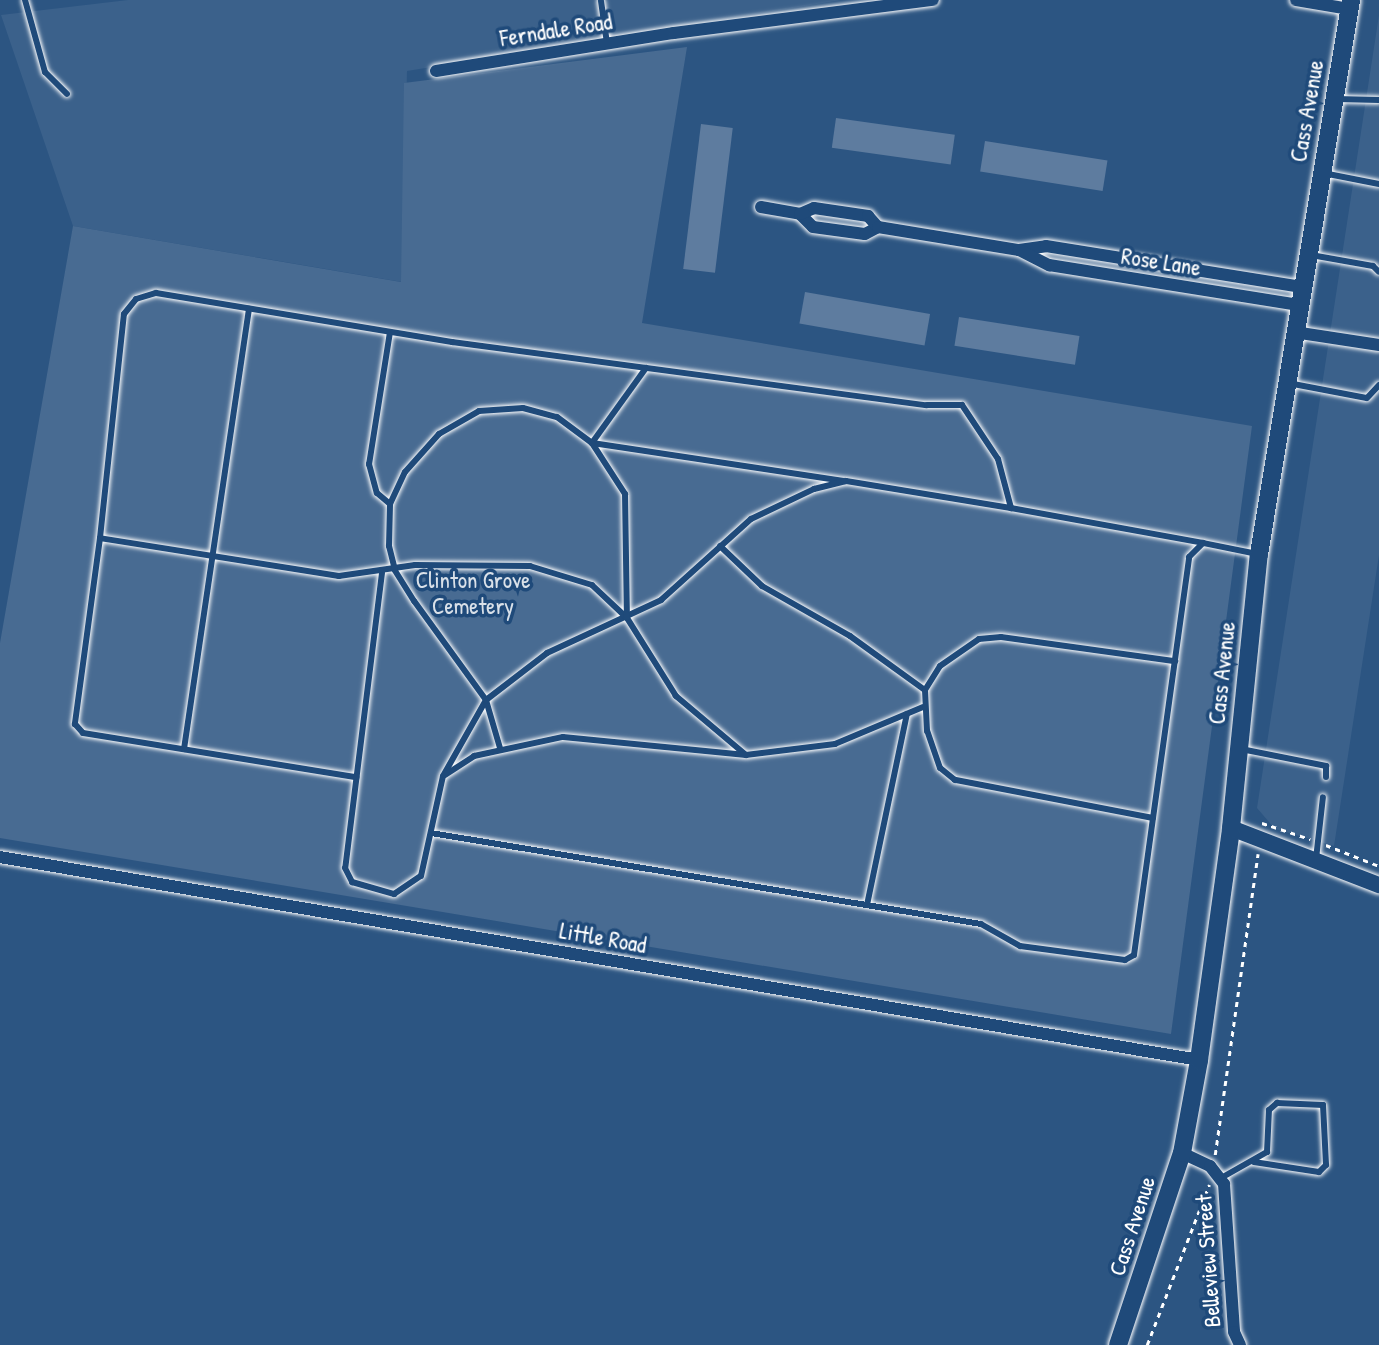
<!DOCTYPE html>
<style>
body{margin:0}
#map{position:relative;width:1379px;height:1345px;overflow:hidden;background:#2c5582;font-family:"Patrick Hand",sans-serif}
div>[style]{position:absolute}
.built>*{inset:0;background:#3b618b}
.green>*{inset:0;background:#486b92}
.building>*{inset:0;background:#5e7c9f;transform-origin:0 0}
.path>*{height:2.5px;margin-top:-1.25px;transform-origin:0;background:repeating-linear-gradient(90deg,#fff 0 5px,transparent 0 10px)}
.roads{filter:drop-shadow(0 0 2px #fff) drop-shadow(0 0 2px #fff)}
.service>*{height:6px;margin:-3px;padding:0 3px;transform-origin:3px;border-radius:3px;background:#1f4a7a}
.minor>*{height:12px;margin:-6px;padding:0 6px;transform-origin:6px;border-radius:6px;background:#1f4a7a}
.tertiary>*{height:16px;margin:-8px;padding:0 8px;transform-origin:8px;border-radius:8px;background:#1f4a7a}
.secondary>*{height:18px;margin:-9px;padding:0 9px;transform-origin:9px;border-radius:9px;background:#1f4a7a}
span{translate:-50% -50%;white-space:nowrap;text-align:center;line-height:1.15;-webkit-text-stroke:7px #1f4a7a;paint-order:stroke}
.street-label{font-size:23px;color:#fff}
.park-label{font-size:23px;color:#dae1e9}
</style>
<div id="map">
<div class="built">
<i style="clip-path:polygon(128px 0,841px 0,407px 71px,402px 282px,73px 226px,1px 15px)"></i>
<i style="clip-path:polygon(1379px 15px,1379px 555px,1334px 846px,1275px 829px,1257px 808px)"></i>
</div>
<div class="green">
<i style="clip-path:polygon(687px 47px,642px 323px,1252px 426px,1171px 1034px,0 838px,0 643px,73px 226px,401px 282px,404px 83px)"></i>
</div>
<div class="building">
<i style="left:836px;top:118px;width:120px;height:30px;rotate:8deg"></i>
<i style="left:701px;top:124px;width:32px;height:146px;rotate:7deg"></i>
<i style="left:985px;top:141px;width:124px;height:31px;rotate:9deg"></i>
<i style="left:805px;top:292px;width:127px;height:32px;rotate:10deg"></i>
<i style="left:959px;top:317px;width:122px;height:29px;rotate:9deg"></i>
</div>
<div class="path">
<i style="left:1262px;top:823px;width:51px;rotate:18.4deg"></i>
<i style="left:1326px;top:845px;width:57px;rotate:21.6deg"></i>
<i style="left:1215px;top:1155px;width:304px;rotate:-81.9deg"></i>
<i style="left:1147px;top:1345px;width:172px;rotate:-68.8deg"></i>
</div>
<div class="roads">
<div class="service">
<i style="left:25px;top:0;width:75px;rotate:74.5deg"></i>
<i style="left:45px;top:72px;width:31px;rotate:45deg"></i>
<i style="left:601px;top:1px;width:42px;rotate:81.9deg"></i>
<i style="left:1336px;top:99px;width:43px;rotate:1.3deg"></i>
<i style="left:1323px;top:173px;width:57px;rotate:11.1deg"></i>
<i style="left:1311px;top:255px;width:63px;rotate:10.1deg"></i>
<i style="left:1373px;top:266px;width:8px;rotate:45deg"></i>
<i style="left:390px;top:332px;width:134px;rotate:99deg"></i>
<i style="left:369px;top:464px;width:30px;rotate:75deg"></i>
<i style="left:377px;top:493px;width:17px;rotate:40deg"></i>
<i style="left:646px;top:368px;width:92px;rotate:125.8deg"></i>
<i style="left:592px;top:443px;width:255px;rotate:8.6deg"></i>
<i style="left:1288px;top:383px;width:80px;rotate:10.8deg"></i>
<i style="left:1367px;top:398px;width:18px;rotate:-47deg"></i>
<i style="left:100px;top:538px;width:188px;rotate:97.7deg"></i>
<i style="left:75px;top:724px;width:12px;rotate:48deg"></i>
<i style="left:83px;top:733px;width:277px;rotate:9.2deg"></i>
<i style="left:720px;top:546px;width:58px;rotate:43.6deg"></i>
<i style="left:762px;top:586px;width:101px;rotate:29.6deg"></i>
<i style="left:850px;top:636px;width:92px;rotate:35.8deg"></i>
<i style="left:382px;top:573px;width:297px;rotate:97.1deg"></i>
<i style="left:345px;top:868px;width:16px;rotate:63deg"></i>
<i style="left:352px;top:882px;width:44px;rotate:15.9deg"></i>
<i style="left:394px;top:894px;width:32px;rotate:-34deg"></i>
<i style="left:421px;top:876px;width:102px;rotate:-77.6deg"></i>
<i style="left:443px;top:776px;width:87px;rotate:-60.5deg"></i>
<i style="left:486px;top:700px;width:77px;rotate:-37.6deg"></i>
<i style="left:547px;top:653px;width:126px;rotate:-24.9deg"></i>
<i style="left:661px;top:600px;width:121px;rotate:-42deg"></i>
<i style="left:751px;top:519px;width:70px;rotate:-25.5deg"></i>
<i style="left:814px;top:489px;width:33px;rotate:-14deg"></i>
<i style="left:846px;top:481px;width:167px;rotate:9.3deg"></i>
<i style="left:923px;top:707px;width:95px;rotate:157.2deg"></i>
<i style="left:835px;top:744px;width:90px;rotate:173deg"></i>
<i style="left:746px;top:755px;width:92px;rotate:-139.9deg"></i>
<i style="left:676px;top:696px;width:92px;rotate:-122.1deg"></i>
<i style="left:627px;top:618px;width:48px;rotate:-136.7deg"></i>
<i style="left:592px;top:585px;width:65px;rotate:-163deg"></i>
<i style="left:530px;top:566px;width:115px;rotate:-179.5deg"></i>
<i style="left:415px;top:565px;width:77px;rotate:171.8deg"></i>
<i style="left:339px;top:576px;width:242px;rotate:-171deg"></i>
<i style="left:100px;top:538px;width:225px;rotate:-83.9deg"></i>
<i style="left:124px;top:314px;width:19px;rotate:-51deg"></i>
<i style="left:136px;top:299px;width:21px;rotate:-17deg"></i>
<i style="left:156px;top:293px;width:300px;rotate:9.4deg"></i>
<i style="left:452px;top:342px;width:479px;rotate:7.6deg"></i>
<i style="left:927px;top:405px;width:35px"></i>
<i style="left:962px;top:405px;width:65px;rotate:56.3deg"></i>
<i style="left:998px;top:459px;width:51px;rotate:75.1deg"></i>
<i style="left:1011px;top:508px;width:195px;rotate:10.3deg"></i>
<i style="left:500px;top:748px;width:50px;rotate:-106.3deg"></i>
<i style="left:486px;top:700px;width:122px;rotate:-126deg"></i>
<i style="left:414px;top:601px;width:36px;rotate:-122deg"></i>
<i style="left:395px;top:570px;width:25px;rotate:-104deg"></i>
<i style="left:389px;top:546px;width:42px;rotate:-88.6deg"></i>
<i style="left:390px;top:504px;width:35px;rotate:-65deg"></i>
<i style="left:405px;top:472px;width:51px;rotate:-48.2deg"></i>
<i style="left:439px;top:434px;width:46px;rotate:-29.9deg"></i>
<i style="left:479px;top:411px;width:44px;rotate:-3.9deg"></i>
<i style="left:523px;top:408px;width:35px;rotate:15deg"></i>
<i style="left:557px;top:417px;width:44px;rotate:36.6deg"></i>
<i style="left:592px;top:443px;width:61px;rotate:57.1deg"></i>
<i style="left:625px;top:494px;width:123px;rotate:89.1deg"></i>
<i style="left:184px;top:749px;width:445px;rotate:-81.6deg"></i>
<i style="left:1241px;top:749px;width:87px;rotate:11.3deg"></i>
<i style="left:1326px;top:766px;width:11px;rotate:90deg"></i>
<i style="left:445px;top:775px;width:35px;rotate:-33deg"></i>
<i style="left:474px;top:756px;width:91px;rotate:-12.1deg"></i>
<i style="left:563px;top:737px;width:184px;rotate:5.6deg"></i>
<i style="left:1153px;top:818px;width:202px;rotate:-169.1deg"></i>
<i style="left:955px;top:780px;width:19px;rotate:-141deg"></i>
<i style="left:940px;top:768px;width:39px;rotate:-109deg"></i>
<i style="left:927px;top:731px;width:41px;rotate:-92.8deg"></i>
<i style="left:925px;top:690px;width:28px;rotate:-58deg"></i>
<i style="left:940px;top:666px;width:47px;rotate:-34.7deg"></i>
<i style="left:979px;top:639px;width:22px;rotate:-5deg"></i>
<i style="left:1001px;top:637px;width:176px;rotate:7.9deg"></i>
<i style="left:431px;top:833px;width:557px;rotate:9.39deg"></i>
<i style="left:981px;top:924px;width:45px;rotate:29.4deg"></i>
<i style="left:1020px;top:946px;width:106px;rotate:7.6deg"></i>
<i style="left:1125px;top:960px;width:10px;rotate:-29deg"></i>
<i style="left:1134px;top:955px;width:402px;rotate:-82.1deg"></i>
<i style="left:1189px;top:557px;width:20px;rotate:-45deg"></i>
<i style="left:1203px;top:543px;width:55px;rotate:11.5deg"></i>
<i style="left:1316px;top:859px;width:62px;rotate:-83.6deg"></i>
<i style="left:867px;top:905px;width:195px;rotate:-78.2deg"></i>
<i style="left:1221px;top:1178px;width:53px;rotate:-29.5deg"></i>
<i style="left:1267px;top:1152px;width:42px;rotate:-87.3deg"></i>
<i style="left:1269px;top:1110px;width:11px;rotate:-41deg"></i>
<i style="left:1277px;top:1103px;width:46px;rotate:2.5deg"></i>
<i style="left:1323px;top:1105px;width:60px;rotate:87.1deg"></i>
<i style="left:1326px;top:1165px;width:10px;rotate:135deg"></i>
<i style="left:1319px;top:1172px;width:66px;rotate:-171.3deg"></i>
</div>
<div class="minor">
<i style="left:1296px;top:0;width:54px;rotate:9.6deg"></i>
<i style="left:436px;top:71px;width:241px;rotate:-9.1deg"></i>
<i style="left:674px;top:33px;width:261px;rotate:-7.3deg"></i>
<i style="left:761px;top:207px;width:40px;rotate:10deg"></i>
<i style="left:800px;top:214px;width:18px;rotate:45deg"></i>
<i style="left:813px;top:227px;width:52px;rotate:7.7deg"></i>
<i style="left:865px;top:234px;width:15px;rotate:-28deg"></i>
<i style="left:800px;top:214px;width:15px;rotate:-23deg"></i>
<i style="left:814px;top:208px;width:55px;rotate:8.4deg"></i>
<i style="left:868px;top:216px;width:15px;rotate:48deg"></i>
<i style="left:878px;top:227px;width:143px;rotate:9.3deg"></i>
<i style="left:1019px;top:250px;width:27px;rotate:-8deg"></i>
<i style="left:1046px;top:246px;width:259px;rotate:9.1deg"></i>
<i style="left:1019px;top:250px;width:34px;rotate:27deg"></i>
<i style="left:1049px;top:265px;width:253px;rotate:9.1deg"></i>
<i style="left:1294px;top:332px;width:86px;rotate:8.7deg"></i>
<i style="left:0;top:857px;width:1216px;rotate:9.61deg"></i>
<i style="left:1182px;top:1153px;width:31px;rotate:25deg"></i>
<i style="left:1210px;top:1166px;width:23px;rotate:52deg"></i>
<i style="left:1224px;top:1184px;width:148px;rotate:86.1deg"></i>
<i style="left:1234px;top:1332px;width:14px;rotate:65deg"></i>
</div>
<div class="tertiary">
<i style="left:1231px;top:828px;width:159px;rotate:21.1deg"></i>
</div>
<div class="secondary">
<i style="left:1118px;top:1345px;width:202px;rotate:-71.6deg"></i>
<i style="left:1182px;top:1153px;width:95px;rotate:-79.6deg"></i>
<i style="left:1199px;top:1060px;width:234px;rotate:-82.1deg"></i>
<i style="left:1231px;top:828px;width:275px;rotate:-84.2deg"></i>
<i style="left:1259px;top:554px;width:562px;rotate:-80.57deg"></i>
</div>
</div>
<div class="street-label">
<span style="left:556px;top:30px;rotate:-9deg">Ferndale Road</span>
<span style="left:1307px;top:111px;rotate:-80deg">Cass Avenue</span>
<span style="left:1161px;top:262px;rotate:9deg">Rose Lane</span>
<span style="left:1222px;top:673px;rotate:-84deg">Cass Avenue</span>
<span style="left:603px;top:938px;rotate:10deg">Little Road</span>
<span style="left:1132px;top:1226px;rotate:-72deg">Cass Avenue</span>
<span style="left:1208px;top:1261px;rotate:-94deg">Belleview Street</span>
</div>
<div class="park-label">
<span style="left:473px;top:593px">Clinton Grove<br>Cemetery</span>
</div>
</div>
